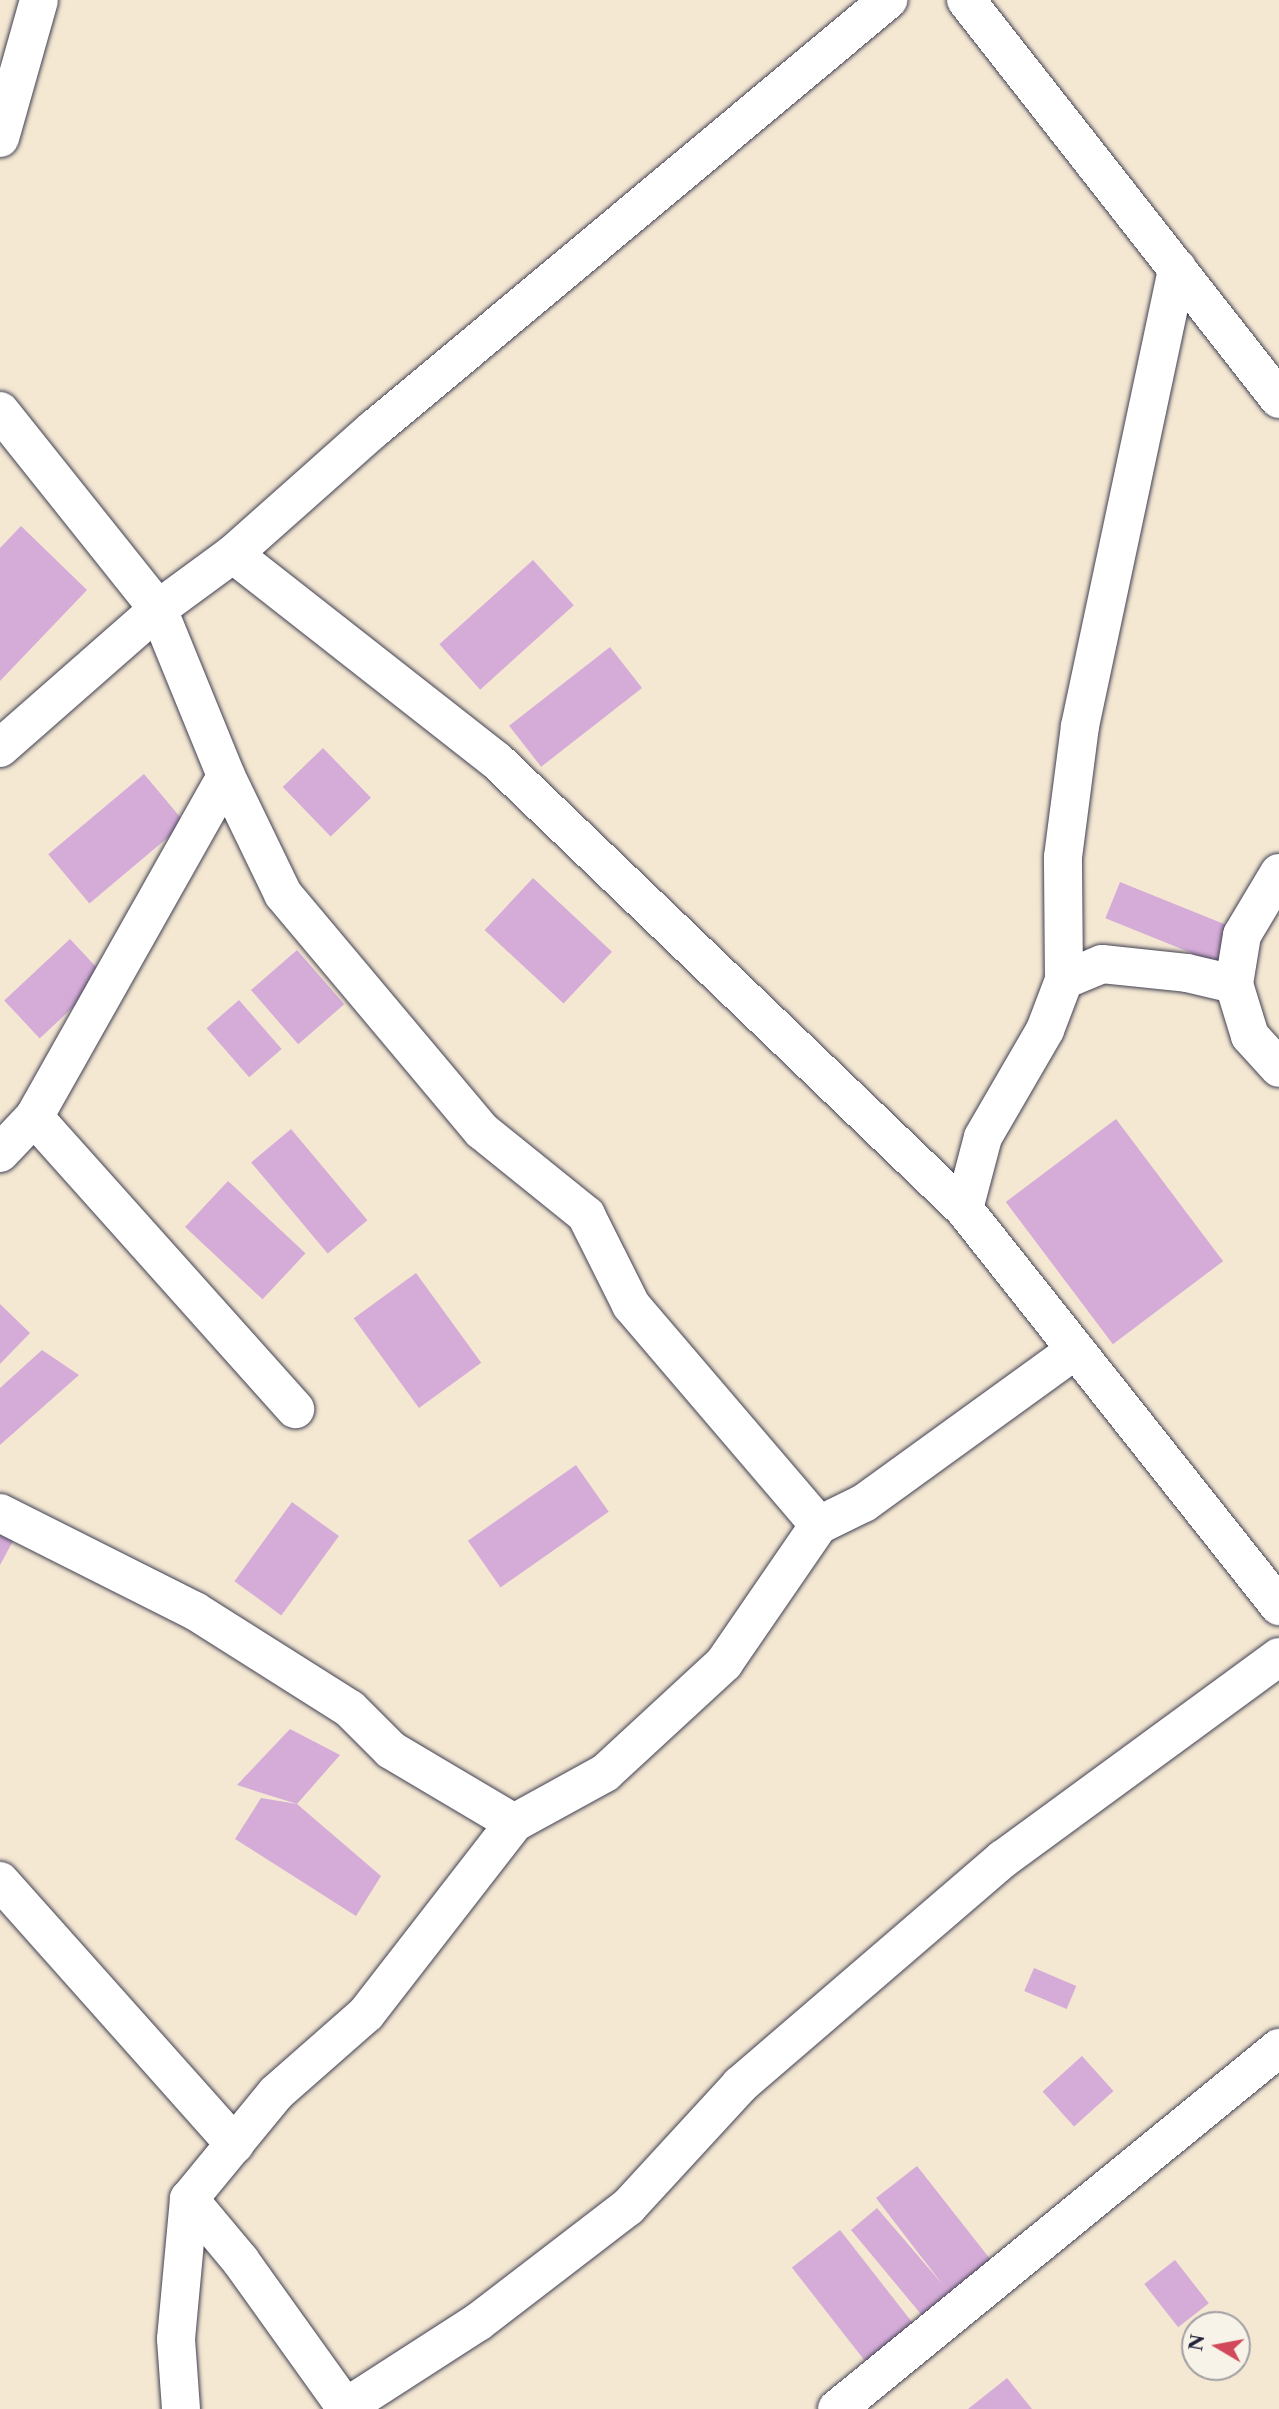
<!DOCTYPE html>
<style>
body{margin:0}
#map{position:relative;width:1279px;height:2409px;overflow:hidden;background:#f4e8d3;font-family:"Libre Caslon Text",serif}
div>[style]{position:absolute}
.building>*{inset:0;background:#d5acd8;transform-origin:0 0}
.roads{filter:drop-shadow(0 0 2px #424052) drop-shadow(0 0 2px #424052)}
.minor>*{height:38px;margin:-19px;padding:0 19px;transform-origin:19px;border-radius:19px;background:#fff}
span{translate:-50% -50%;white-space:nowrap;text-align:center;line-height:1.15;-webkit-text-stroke:7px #f7f3e8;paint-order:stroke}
.north{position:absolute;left:1181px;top:2311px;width:70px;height:70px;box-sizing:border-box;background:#f7f3e8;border:2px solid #a29fa3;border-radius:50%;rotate:280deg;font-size:19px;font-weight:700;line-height:28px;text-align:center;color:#22223b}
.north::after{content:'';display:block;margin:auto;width:24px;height:32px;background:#d1495b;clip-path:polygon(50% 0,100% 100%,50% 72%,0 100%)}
</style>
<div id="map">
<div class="building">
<i style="clip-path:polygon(21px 526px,87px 590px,0 681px,0 548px)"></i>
<i style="left:533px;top:560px;width:61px;height:126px;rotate:48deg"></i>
<i style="left:610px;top:647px;width:52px;height:128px;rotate:52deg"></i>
<i style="left:323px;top:748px;width:69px;height:56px;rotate:46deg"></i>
<i style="left:144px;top:774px;width:64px;height:125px;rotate:50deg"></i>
<i style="left:533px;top:878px;width:108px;height:71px;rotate:43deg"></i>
<i style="left:1120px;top:882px;width:125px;height:39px;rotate:22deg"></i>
<i style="left:70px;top:939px;width:52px;height:90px;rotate:47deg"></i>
<i style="left:297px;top:950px;width:72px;height:61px;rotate:49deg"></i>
<i style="left:239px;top:1000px;width:65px;height:43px;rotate:49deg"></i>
<i style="left:1116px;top:1119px;width:178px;height:138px;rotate:53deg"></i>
<i style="left:291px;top:1129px;width:119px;height:52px;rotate:50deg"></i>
<i style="left:228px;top:1181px;width:106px;height:63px;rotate:43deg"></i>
<i style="left:416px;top:1273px;width:111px;height:77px;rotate:54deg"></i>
<i style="clip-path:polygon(0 1304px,30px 1333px,0 1364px)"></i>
<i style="clip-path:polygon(42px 1350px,79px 1375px,0 1445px,0 1388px)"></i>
<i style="left:576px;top:1465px;width:57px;height:132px;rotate:55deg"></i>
<i style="left:292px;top:1502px;width:58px;height:98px;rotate:36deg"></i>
<i style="clip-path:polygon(0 1533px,13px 1541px,0 1565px)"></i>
<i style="clip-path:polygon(290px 1729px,340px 1755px,297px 1804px,237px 1785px)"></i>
<i style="clip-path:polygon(261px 1798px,297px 1804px,381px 1876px,356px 1916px,235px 1839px)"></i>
<i style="left:1034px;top:1968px;width:46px;height:25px;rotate:23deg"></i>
<i style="left:1082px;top:2056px;width:47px;height:53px;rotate:48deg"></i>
<i style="clip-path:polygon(917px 2166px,998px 2269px,930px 2325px,851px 2230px,877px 2208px,943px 2285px,876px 2198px)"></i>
<i style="left:840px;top:2230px;width:132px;height:61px;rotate:52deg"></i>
<i style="left:1175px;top:2260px;width:55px;height:39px;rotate:52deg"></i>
<i style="clip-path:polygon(1007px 2378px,1032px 2409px,968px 2409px)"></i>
</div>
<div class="roads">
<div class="minor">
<i style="left:966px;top:0;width:507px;rotate:51.89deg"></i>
<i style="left:0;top:138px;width:143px;rotate:-74.2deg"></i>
<i style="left:0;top:411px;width:253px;rotate:51.4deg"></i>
<i style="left:158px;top:609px;width:180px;rotate:67.8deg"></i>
<i style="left:226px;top:776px;width:131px;rotate:64.2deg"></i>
<i style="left:283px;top:894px;width:309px;rotate:50deg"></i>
<i style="left:482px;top:1131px;width:134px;rotate:38.9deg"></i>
<i style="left:586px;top:1215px;width:101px;rotate:63.4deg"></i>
<i style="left:631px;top:1305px;width:289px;rotate:49.5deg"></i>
<i style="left:233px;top:554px;width:335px;rotate:38.1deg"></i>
<i style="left:497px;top:761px;width:647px;rotate:43.81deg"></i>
<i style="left:964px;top:1209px;width:507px;rotate:51.57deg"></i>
<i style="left:0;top:748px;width:210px;rotate:-41.3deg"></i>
<i style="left:158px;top:609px;width:93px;rotate:-36.3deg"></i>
<i style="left:233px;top:554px;width:188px;rotate:-41.6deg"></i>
<i style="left:374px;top:429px;width:670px;rotate:-39.85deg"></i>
<i style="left:1279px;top:873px;width:72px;rotate:120.8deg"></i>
<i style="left:1242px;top:935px;width:50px;rotate:99.3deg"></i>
<i style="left:1234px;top:984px;width:54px;rotate:72.9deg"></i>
<i style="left:1250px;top:1036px;width:43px;rotate:47.8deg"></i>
<i style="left:1064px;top:980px;width:41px;rotate:-22.8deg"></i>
<i style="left:1102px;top:964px;width:85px;rotate:6deg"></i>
<i style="left:1187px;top:973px;width:48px;rotate:13.2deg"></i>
<i style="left:34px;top:1117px;width:392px;rotate:48.2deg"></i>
<i style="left:0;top:1153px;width:50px;rotate:-46.6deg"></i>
<i style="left:34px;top:1117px;width:391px;rotate:-60.6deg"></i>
<i style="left:964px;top:1209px;width:74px;rotate:-75.2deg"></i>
<i style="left:983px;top:1137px;width:124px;rotate:-59.9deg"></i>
<i style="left:1045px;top:1030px;width:53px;rotate:-69.2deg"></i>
<i style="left:1064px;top:980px;width:123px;rotate:-90.5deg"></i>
<i style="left:1063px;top:857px;width:132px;rotate:-82.6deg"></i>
<i style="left:1080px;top:726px;width:468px;rotate:-78deg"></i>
<i style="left:0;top:1513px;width:218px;rotate:26.7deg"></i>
<i style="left:195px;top:1611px;width:183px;rotate:32.3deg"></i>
<i style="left:350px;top:1709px;width:58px;rotate:45deg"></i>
<i style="left:391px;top:1750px;width:143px;rotate:30.7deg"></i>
<i style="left:0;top:1881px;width:353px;rotate:48.3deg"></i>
<i style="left:189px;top:2199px;width:80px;rotate:50.1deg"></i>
<i style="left:240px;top:2260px;width:182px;rotate:54.4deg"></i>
<i style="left:181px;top:2409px;width:70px;rotate:-94.1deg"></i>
<i style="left:176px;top:2339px;width:141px;rotate:-84.7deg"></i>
<i style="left:189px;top:2199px;width:137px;rotate:-50.6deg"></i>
<i style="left:276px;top:2093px;width:120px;rotate:-41.3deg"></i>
<i style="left:366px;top:2014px;width:242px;rotate:-52.2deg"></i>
<i style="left:514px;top:1823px;width:104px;rotate:-28.8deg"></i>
<i style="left:605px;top:1773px;width:162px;rotate:-42.7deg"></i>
<i style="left:724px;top:1663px;width:168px;rotate:-55.5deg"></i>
<i style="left:819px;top:1525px;width:50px;rotate:-26.1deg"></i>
<i style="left:864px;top:1503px;width:261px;rotate:-35.9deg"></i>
<i style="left:343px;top:2409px;width:161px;rotate:-32.8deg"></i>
<i style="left:478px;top:2322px;width:189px;rotate:-37.5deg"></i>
<i style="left:628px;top:2207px;width:166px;rotate:-47.4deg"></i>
<i style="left:740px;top:2085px;width:347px;rotate:-40.7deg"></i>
<i style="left:1003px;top:1859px;width:342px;rotate:-36.2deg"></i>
<i style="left:837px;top:2409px;width:571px;rotate:-39.24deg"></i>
</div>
</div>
<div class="north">N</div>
</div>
